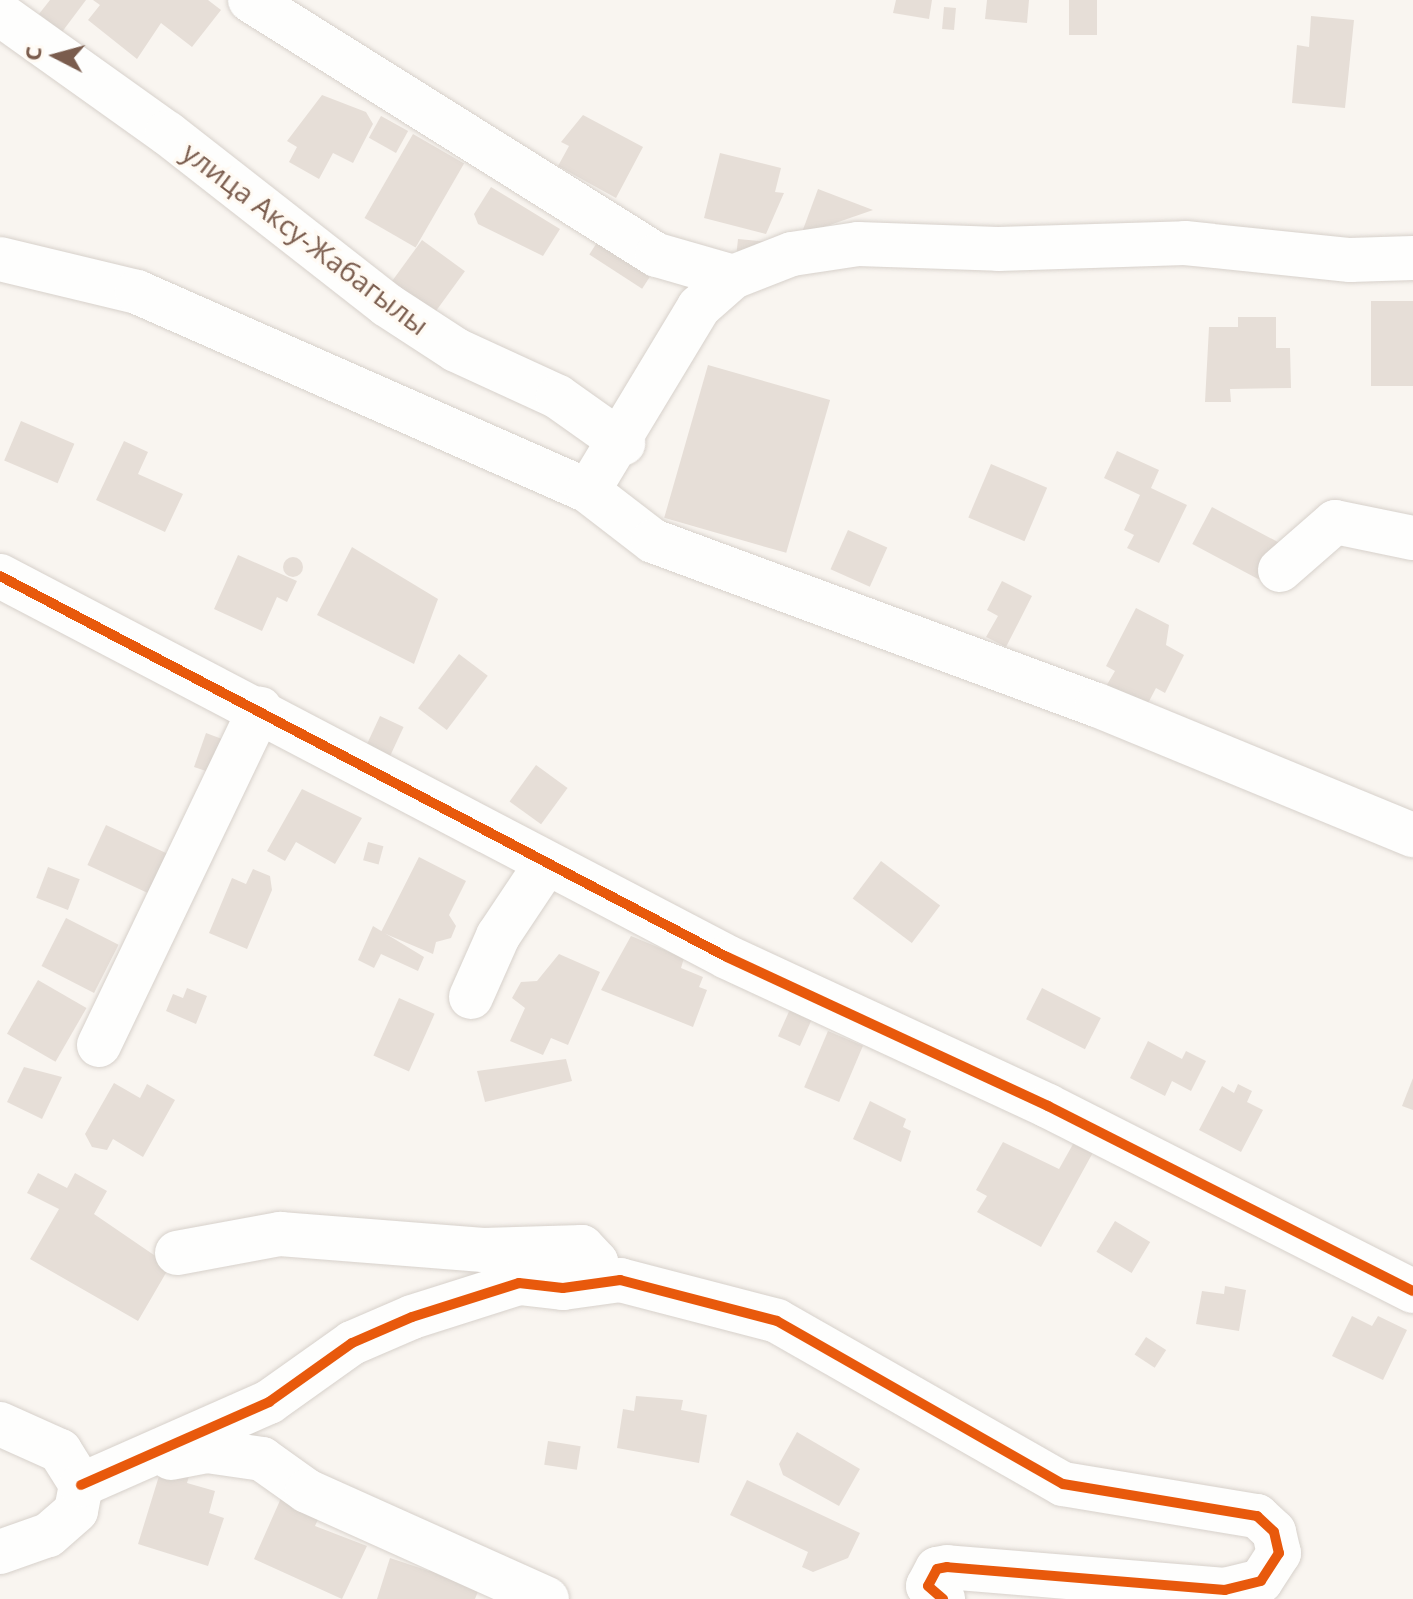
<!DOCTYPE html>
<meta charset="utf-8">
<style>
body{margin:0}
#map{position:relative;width:1413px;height:1599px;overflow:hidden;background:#f9f5f0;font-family:"Open Sans",sans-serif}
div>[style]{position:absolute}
.building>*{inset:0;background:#e6ded7;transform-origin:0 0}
.round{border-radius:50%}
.roads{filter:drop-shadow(0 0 2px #d7d1cb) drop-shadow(0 0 2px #d7d1cb)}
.minor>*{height:44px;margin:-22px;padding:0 22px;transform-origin:22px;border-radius:22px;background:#fefefd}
.cycleway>*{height:10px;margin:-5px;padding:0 5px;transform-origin:5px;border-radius:5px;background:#e8590c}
span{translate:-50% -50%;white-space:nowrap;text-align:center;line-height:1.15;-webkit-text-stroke:6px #fffaf3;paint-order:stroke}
.street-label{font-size:28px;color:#7a5c4d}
.north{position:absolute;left:16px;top:16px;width:80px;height:80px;-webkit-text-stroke:6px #fffaf3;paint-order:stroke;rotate:276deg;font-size:22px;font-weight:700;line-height:32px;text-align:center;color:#7a5c4d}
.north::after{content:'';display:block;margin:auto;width:28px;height:36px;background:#7a5c4d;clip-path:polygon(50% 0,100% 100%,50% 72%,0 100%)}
</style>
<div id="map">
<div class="building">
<i style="clip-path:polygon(50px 0,86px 0,62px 32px,39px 14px)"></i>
<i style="clip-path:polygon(93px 0,208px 0,221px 10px,192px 47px,161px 23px,137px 59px,88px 20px,100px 5px)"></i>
<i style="clip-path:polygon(896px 0,932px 0,929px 19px,893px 13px)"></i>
<i style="clip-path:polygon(987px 0,1029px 0,1027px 23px,985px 19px)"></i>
<i style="left:1069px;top:0;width:28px;height:35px"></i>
<i style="left:944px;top:7px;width:12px;height:22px;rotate:5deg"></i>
<i style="clip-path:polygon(1311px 16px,1354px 20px,1345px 108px,1292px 103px,1297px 45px,1309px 47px)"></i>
<i style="clip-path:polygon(322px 95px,366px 112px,373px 124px,353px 163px,333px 153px,319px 179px,289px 162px,297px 147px,287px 141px)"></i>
<i style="clip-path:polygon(583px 115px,643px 147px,616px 198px,558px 166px,569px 146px,561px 142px)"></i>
<i style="left:381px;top:116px;width:31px;height:25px;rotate:29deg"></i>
<i style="left:413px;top:134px;width:59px;height:97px;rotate:30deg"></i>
<i style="clip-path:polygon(720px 153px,781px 168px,775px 192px,784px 193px,766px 234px,704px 218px)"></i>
<i style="clip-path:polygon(491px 187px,560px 229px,543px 256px,478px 224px,474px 214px)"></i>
<i style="clip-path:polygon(818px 189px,873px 210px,801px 235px)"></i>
<i style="clip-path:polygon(738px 239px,770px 242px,736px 258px)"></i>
<i style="left:422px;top:240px;width:53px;height:52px;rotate:36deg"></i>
<i style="left:598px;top:241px;width:63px;height:16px;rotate:33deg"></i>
<i style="left:1413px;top:301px;width:85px;height:42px;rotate:90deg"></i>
<i style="clip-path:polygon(1238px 317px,1276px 317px,1276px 348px,1290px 348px,1291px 388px,1230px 389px,1231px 402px,1205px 402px,1209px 327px,1238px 327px)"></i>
<i style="left:708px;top:365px;width:127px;height:159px;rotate:16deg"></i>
<i style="left:21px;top:421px;width:58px;height:43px;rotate:23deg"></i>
<i style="clip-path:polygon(124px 441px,148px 452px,138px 474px,183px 494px,165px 532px,96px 500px)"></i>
<i style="clip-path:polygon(1117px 451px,1159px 470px,1151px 488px,1187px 505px,1159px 563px,1127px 548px,1134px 535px,1124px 530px,1140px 495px,1104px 478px)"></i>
<i style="left:991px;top:464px;width:61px;height:58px;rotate:23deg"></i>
<i style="left:1212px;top:507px;width:75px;height:42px;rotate:28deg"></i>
<i style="left:848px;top:530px;width:43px;height:43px;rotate:24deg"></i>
<i style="clip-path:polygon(352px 547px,438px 599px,414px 664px,317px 615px)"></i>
<i style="clip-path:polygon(238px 555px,297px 581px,287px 602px,277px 597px,262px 631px,214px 609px)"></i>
<i class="round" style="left:283px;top:557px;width:20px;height:20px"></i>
<i style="clip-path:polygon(1002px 581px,1032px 596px,1006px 647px,986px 637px,998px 616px,987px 610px)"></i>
<i style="clip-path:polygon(1136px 608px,1169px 625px,1166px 645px,1184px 655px,1165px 693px,1156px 688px,1145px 709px,1105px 688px,1115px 671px,1106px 666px)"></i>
<i style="left:459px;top:654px;width:36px;height:68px;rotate:37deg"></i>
<i style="left:380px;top:716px;width:26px;height:33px;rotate:25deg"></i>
<i style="clip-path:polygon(206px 733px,230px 742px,209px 772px,194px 767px)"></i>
<i style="left:536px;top:765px;width:39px;height:45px;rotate:36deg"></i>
<i style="clip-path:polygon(302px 789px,362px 818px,335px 864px,296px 842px,285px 861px,267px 851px)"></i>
<i style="left:106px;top:825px;width:69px;height:44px;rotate:25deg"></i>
<i style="left:368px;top:842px;width:16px;height:19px;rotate:15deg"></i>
<i style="clip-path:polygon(419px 857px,466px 881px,449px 915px,456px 926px,451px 938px,436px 942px,433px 954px,381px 932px)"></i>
<i style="left:881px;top:861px;width:74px;height:47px;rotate:37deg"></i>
<i style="left:48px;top:867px;width:34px;height:33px;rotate:21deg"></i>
<i style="clip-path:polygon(253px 869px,270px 876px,272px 890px,247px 949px,209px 933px,232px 878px,246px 884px)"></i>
<i style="left:66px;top:918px;width:59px;height:54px;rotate:27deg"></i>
<i style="clip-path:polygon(373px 926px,424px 957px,418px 971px,381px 954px,374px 968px,358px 960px)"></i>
<i style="clip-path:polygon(631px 936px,684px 958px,681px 968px,703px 977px,699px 987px,707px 990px,693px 1027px,601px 990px)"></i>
<i style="clip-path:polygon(559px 954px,600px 972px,568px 1045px,551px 1038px,543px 1055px,510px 1041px,525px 1008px,512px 998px,521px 982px,537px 981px)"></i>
<i style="left:38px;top:980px;width:56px;height:62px;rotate:30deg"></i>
<i style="clip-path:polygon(187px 988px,207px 996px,196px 1024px,166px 1011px,173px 994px,183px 998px)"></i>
<i style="left:1042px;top:988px;width:66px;height:35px;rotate:27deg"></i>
<i style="left:399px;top:998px;width:39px;height:63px;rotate:24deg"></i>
<i style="left:791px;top:1007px;width:24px;height:32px;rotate:24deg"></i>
<i style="left:828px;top:1031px;width:38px;height:61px;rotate:23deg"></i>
<i style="clip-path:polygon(1148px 1041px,1182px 1059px,1186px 1051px,1206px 1061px,1191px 1091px,1172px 1081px,1165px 1096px,1130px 1078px)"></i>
<i style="clip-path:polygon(566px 1059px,572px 1081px,485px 1102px,477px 1071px)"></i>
<i style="clip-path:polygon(24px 1067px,62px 1077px,42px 1119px,7px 1102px)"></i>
<i style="clip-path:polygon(1413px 1078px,1413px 1110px,1402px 1106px)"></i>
<i style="clip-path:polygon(114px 1083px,140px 1098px,147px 1084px,175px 1100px,143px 1157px,113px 1139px,107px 1150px,92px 1147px,85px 1134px)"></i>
<i style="clip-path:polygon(1238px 1084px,1252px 1091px,1247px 1102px,1263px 1110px,1241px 1152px,1199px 1130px,1222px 1086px,1234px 1093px)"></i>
<i style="clip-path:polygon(870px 1101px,906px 1119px,903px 1127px,911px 1131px,901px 1162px,853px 1139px)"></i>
<i style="clip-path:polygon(1077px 1137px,1096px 1147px,1041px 1247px,977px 1212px,987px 1196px,976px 1190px,1003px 1142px,1059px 1169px)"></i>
<i style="clip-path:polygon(38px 1173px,67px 1188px,75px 1173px,107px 1191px,94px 1214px,170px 1266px,138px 1321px,30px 1259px,59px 1209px,27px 1193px)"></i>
<i style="left:1115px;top:1221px;width:41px;height:36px;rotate:31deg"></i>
<i style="clip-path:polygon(1225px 1286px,1246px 1290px,1239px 1331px,1196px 1324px,1202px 1291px,1224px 1294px)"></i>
<i style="clip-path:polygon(1352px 1316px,1372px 1326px,1378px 1316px,1407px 1330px,1383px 1380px,1332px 1356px)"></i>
<i style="left:1146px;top:1337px;width:24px;height:21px;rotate:33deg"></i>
<i style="clip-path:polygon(636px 1396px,683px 1400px,681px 1410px,707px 1415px,699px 1463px,617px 1448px,623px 1409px,634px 1411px)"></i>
<i style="clip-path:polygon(797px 1432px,860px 1469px,839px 1506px,783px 1475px,779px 1464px)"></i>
<i style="left:548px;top:1441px;width:33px;height:24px;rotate:9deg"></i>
<i style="clip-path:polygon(163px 1463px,190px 1472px,187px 1483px,215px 1491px,209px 1513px,224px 1518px,208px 1566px,138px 1544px)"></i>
<i style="clip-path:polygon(747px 1480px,860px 1533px,848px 1558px,813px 1572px,802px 1567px,808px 1552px,730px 1515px)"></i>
<i style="clip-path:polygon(286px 1487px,325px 1504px,315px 1526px,367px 1546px,342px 1599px,254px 1559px)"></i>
<i style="clip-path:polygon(435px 1554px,480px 1586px,475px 1599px,377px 1599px,390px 1558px,429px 1571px)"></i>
</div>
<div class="roads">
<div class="minor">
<i style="left:250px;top:0;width:480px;rotate:32.1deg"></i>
<i style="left:657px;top:255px;width:79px;rotate:16.1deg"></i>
<i style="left:0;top:14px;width:205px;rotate:35.5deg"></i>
<i style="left:167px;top:133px;width:279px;rotate:38deg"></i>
<i style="left:387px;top:305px;width:82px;rotate:33.1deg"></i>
<i style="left:456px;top:350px;width:112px;rotate:24.7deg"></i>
<i style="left:558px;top:397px;width:80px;rotate:35.3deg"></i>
<i style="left:0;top:259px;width:141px;rotate:13.5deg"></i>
<i style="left:137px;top:292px;width:493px;rotate:23.8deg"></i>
<i style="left:588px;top:491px;width:82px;rotate:37.6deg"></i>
<i style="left:653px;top:541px;width:473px;rotate:20.3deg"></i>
<i style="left:1097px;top:705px;width:342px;rotate:22.4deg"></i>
<i style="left:588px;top:491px;width:215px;rotate:-58.9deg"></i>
<i style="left:699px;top:307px;width:45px;rotate:-41.4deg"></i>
<i style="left:733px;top:277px;width:63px;rotate:-21.3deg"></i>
<i style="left:792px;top:254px;width:67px;rotate:-8.6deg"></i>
<i style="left:858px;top:244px;width:140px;rotate:2deg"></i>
<i style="left:998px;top:249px;width:187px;rotate:-1.8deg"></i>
<i style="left:1185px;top:243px;width:166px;rotate:5.9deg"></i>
<i style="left:1350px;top:260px;width:63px;rotate:-1.8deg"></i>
<i style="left:1280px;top:570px;width:73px;rotate:-41.1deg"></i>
<i style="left:1335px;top:522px;width:80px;rotate:11.6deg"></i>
<i style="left:0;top:576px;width:821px;rotate:27.66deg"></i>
<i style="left:727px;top:957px;width:354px;rotate:24.9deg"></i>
<i style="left:1048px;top:1106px;width:409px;rotate:26.9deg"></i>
<i style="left:471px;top:997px;width:67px;rotate:-66.1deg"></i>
<i style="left:498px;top:936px;width:87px;rotate:-56.3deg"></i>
<i style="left:99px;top:1045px;width:373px;rotate:-64.4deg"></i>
<i style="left:177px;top:1253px;width:105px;rotate:-10.5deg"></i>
<i style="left:280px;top:1234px;width:204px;rotate:4.5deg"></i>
<i style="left:483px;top:1250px;width:99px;rotate:-1.7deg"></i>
<i style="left:582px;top:1247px;width:21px;rotate:47deg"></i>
<i style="left:596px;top:1262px;width:18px;rotate:96deg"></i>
<i style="left:0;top:1424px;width:66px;rotate:24.2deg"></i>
<i style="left:60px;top:1451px;width:40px;rotate:58deg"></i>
<i style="left:81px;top:1485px;width:26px;rotate:101deg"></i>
<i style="left:76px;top:1511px;width:37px;rotate:139deg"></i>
<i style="left:48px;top:1535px;width:51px;rotate:160.5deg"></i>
<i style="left:171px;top:1458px;width:37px;rotate:-11deg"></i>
<i style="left:207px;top:1451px;width:56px;rotate:8.3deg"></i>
<i style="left:262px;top:1459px;width:55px;rotate:35.4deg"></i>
<i style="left:307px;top:1491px;width:263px;rotate:24.2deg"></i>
<i style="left:81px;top:1485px;width:206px;rotate:-23.8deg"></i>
<i style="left:269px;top:1402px;width:102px;rotate:-35.4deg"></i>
<i style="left:352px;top:1343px;width:65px;rotate:-23.4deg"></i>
<i style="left:412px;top:1317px;width:112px;rotate:-17.6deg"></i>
<i style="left:519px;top:1283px;width:44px;rotate:6.5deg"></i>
<i style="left:563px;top:1288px;width:58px;rotate:-8deg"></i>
<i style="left:620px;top:1280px;width:162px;rotate:14.6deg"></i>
<i style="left:777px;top:1321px;width:329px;rotate:29.7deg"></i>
<i style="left:1063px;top:1484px;width:197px;rotate:9.4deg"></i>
<i style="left:1257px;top:1516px;width:23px;rotate:43deg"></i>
<i style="left:1274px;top:1532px;width:22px;rotate:77deg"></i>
<i style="left:1279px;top:1553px;width:33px;rotate:123deg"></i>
<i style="left:1261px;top:1581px;width:37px;rotate:166deg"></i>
<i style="left:1225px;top:1590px;width:279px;rotate:-175.3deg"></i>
<i style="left:947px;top:1567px;width:10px;rotate:169deg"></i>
<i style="left:937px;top:1569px;width:19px;rotate:118deg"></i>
<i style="left:928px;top:1586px;width:20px;rotate:41deg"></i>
</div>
</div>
<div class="cycleway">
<i style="left:0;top:576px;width:821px;rotate:27.66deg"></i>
<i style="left:727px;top:957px;width:354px;rotate:24.9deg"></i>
<i style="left:1048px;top:1106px;width:409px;rotate:26.9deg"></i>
<i style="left:81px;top:1485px;width:206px;rotate:-23.8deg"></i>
<i style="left:269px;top:1402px;width:102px;rotate:-35.4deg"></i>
<i style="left:352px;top:1343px;width:65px;rotate:-23.4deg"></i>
<i style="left:412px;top:1317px;width:112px;rotate:-17.6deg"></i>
<i style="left:519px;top:1283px;width:44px;rotate:6.5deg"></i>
<i style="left:563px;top:1288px;width:58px;rotate:-8deg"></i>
<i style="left:620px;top:1280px;width:162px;rotate:14.6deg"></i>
<i style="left:777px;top:1321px;width:329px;rotate:29.7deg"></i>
<i style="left:1063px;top:1484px;width:197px;rotate:9.4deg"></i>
<i style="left:1257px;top:1516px;width:23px;rotate:43deg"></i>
<i style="left:1274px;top:1532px;width:22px;rotate:77deg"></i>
<i style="left:1279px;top:1553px;width:33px;rotate:123deg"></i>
<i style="left:1261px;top:1581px;width:37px;rotate:166deg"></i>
<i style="left:1225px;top:1590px;width:279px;rotate:-175.3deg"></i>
<i style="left:947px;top:1567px;width:10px;rotate:169deg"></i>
<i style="left:937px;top:1569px;width:19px;rotate:118deg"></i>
<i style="left:928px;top:1586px;width:20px;rotate:41deg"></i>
</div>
<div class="street-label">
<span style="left:306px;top:238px;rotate:37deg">улица Аксу-Жабагылы</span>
</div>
<div class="north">С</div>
</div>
